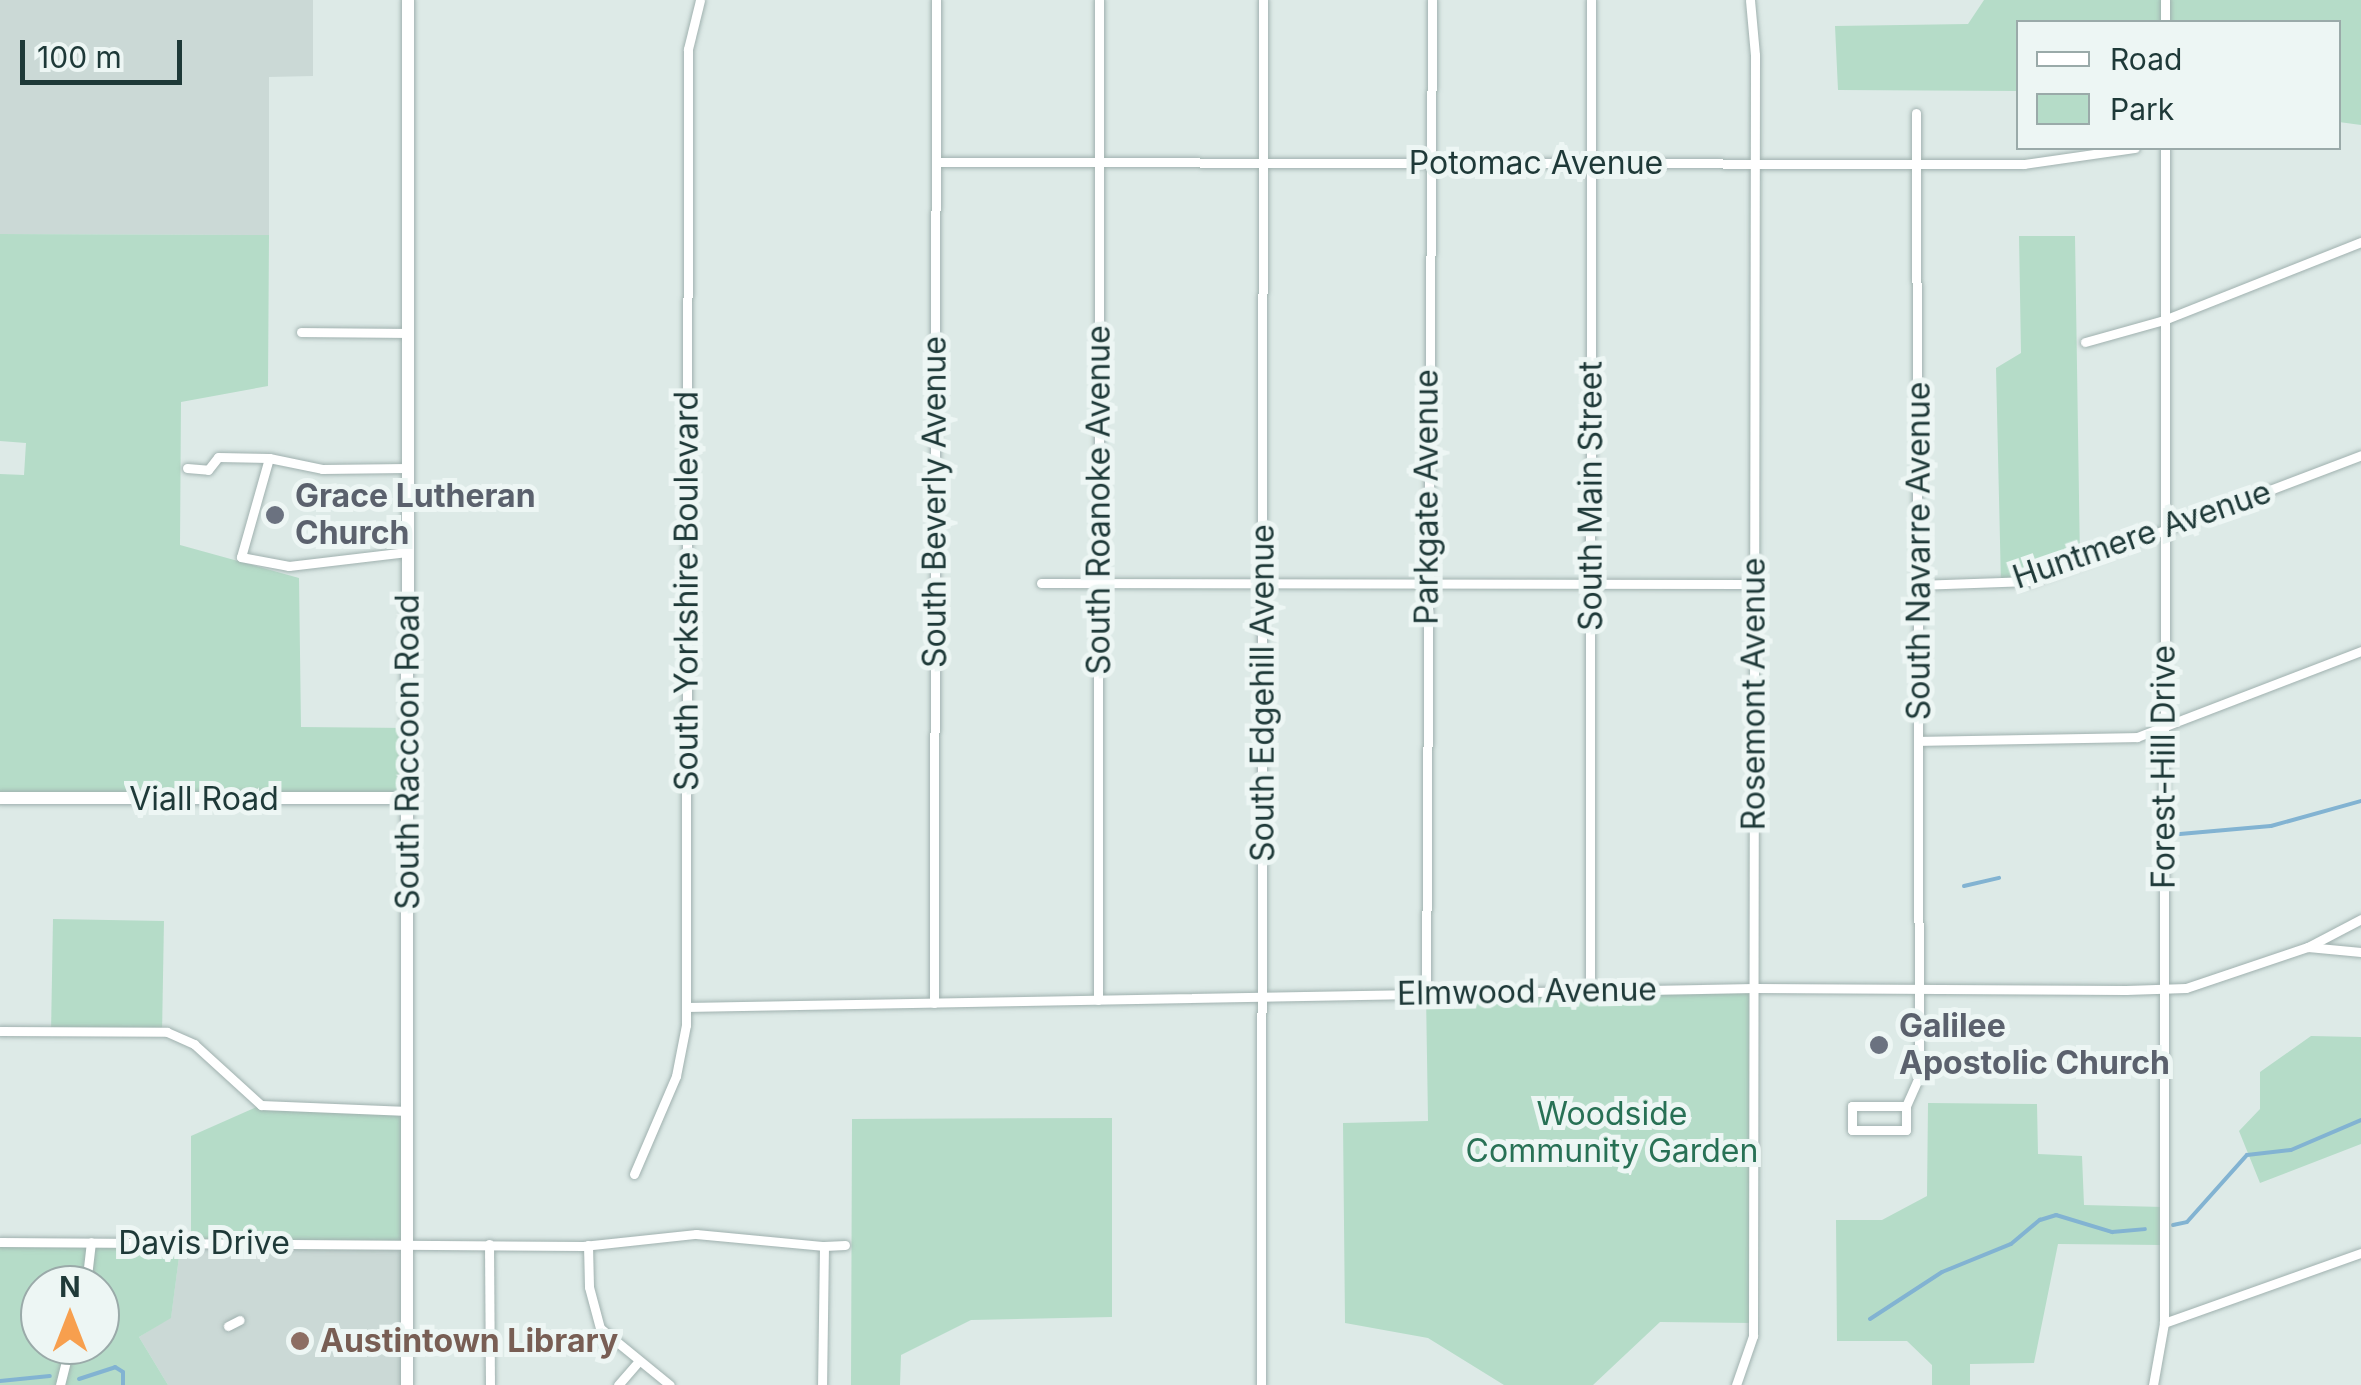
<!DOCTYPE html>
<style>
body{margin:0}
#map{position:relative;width:2361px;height:1385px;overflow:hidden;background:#ddeae7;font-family:Inter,sans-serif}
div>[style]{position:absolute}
.built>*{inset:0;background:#cbd9d6}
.green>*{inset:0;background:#b5dcc8;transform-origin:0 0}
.stream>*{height:4px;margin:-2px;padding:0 2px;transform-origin:2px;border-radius:2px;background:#82b3d2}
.roads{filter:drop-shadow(0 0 2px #a0b1af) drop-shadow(0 0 2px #a0b1af)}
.street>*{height:9px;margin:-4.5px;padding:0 4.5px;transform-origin:4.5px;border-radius:4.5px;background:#fff}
.secondary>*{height:12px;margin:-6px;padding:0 6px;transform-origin:6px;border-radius:6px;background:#fff}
.dots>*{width:28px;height:28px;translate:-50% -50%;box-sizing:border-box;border:5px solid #edf6f4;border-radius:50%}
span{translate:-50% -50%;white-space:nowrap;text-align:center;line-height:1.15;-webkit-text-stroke:10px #edf6f4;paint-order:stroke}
.street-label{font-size:32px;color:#1e3938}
.worship-label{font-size:32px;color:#5b616d;font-weight:700}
.left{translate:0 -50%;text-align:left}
.park-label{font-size:32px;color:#287155}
.education-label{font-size:32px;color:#785e54;font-weight:700}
.legend{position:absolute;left:2016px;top:20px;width:325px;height:130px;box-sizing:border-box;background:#edf6f4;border:2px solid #9aaaa9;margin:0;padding:12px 18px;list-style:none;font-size:30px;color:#1e3938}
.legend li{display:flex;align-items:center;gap:20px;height:50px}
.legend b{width:50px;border:2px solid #9aaaa9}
.north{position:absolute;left:20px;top:1265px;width:100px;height:100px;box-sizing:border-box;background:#edf6f4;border:2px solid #9aaaa9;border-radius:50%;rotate:0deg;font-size:28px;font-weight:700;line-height:40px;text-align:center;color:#1e3938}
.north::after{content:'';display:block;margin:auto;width:35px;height:45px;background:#f79f4e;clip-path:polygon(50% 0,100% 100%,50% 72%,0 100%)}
.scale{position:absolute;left:20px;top:40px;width:162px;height:45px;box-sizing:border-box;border:5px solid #1e3938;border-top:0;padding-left:12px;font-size:30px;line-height:35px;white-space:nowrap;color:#1e3938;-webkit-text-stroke:8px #edf6f4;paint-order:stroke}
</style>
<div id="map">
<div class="built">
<i style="clip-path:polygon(0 0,313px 0,313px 76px,269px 77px,269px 235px,0 234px)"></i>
<i style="clip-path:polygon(181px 1242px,408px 1243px,407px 1385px,168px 1385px,139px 1337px,171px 1317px)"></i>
</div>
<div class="green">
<i style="clip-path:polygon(1984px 0,2361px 0,2361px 125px,2339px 122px,2338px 22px,2018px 22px,2018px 91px,1838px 90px,1835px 26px,1968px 24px)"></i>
<i style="clip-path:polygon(0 234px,269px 235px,268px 386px,181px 402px,180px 545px,299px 578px,301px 727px,408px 728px,409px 798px,0 798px,0 474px,24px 475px,26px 443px,0 441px)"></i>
<i style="clip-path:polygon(2019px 236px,2075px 236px,2080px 562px,2001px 585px,1996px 368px,2021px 353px)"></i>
<i style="left:53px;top:919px;width:111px;height:112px;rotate:1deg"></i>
<i style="clip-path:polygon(1754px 988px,1753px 1323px,1660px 1322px,1593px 1385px,1504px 1385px,1428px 1338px,1345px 1323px,1343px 1123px,1428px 1121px,1426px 994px)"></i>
<i style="clip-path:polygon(2311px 1036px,2361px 1037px,2361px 1144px,2260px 1183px,2239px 1131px,2260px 1109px,2260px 1072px)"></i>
<i style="clip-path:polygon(1928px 1103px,2037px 1104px,2038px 1154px,2082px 1156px,2084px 1205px,2163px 1207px,2163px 1245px,2058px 1244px,2034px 1363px,1970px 1364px,1970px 1385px,1932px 1385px,1932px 1365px,1907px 1341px,1837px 1341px,1836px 1220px,1882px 1220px,1927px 1196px)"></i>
<i style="clip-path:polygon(261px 1105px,408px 1111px,408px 1243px,191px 1242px,191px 1136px)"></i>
<i style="clip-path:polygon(1112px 1118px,1112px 1317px,971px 1320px,901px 1355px,900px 1385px,851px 1385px,852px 1119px)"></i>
<i style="clip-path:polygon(evenodd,0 1242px,181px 1242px,171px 1318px,139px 1337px,168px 1385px,0 1385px,0 1242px,40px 1285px,100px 1285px,100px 1345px,40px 1345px,40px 1285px)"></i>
</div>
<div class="stream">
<i style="left:2180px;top:834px;width:91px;rotate:-5deg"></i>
<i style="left:2271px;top:826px;width:93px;rotate:-15.5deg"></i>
<i style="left:1964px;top:886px;width:36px;rotate:-13deg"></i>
<i style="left:2173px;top:1225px;width:14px;rotate:-12deg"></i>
<i style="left:2187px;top:1222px;width:90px;rotate:-48.2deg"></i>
<i style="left:2247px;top:1155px;width:44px;rotate:-6.5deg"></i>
<i style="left:2291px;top:1150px;width:76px;rotate:-23.2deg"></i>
<i style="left:1870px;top:1319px;width:86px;rotate:-33.1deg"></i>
<i style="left:1942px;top:1272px;width:74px;rotate:-22.1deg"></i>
<i style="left:2011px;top:1244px;width:38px;rotate:-40deg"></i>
<i style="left:2040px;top:1220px;width:17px;rotate:-17deg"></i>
<i style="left:2056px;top:1215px;width:59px;rotate:16.9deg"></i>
<i style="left:2112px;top:1232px;width:33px;rotate:-5deg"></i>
<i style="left:79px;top:1379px;width:38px;rotate:-18deg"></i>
<i style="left:115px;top:1367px;width:9px;rotate:32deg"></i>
<i style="left:123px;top:1372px;width:13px;rotate:90deg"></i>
<i style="left:0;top:1381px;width:50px;rotate:-5.7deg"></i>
</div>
<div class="roads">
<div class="street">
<i style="left:2165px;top:0;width:22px;rotate:90deg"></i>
<i style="left:936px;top:162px;width:1088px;rotate:0.11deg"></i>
<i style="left:2024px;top:164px;width:112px;rotate:-8.2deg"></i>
<i style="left:301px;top:332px;width:106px;rotate:0.5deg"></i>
<i style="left:2085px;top:342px;width:82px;rotate:-15.6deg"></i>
<i style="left:2164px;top:320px;width:212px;rotate:-21.6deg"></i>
<i style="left:187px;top:468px;width:21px;rotate:5deg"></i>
<i style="left:208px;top:470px;width:16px;rotate:-52deg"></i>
<i style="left:218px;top:457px;width:51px;rotate:1.1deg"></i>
<i style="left:407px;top:552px;width:119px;rotate:173.2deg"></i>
<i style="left:289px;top:566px;width:49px;rotate:-169.4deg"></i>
<i style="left:241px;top:557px;width:103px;rotate:-74.2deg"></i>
<i style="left:269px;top:458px;width:54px;rotate:11.7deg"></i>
<i style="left:322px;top:469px;width:85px;rotate:-0.7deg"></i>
<i style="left:1041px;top:583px;width:712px;rotate:0.08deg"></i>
<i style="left:1917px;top:585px;width:113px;rotate:-2deg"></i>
<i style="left:2030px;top:581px;width:354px;rotate:-20.8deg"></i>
<i style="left:1918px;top:741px;width:219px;rotate:-1deg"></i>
<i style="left:2137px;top:737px;width:240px;rotate:-21deg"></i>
<i style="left:2308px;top:947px;width:60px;rotate:-27.8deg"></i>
<i style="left:1590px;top:991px;width:991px;rotate:-89.94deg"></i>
<i style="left:1426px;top:994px;width:994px;rotate:-89.65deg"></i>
<i style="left:1098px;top:1000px;width:1000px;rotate:-89.94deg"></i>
<i style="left:934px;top:1003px;width:1003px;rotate:-89.89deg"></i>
<i style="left:686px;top:1007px;width:1068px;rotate:-1.02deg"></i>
<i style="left:1754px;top:988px;width:372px;rotate:0.3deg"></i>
<i style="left:2126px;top:990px;width:60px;rotate:-1.9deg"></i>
<i style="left:2186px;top:988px;width:129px;rotate:-18.6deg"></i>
<i style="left:2308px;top:947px;width:53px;rotate:5.4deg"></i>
<i style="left:0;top:1031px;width:167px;rotate:0.3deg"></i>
<i style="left:167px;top:1032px;width:30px;rotate:24deg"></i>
<i style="left:194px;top:1044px;width:91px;rotate:42.3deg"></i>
<i style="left:261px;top:1105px;width:147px;rotate:2.3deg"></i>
<i style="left:1906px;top:1106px;width:54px;rotate:180deg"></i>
<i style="left:1852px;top:1106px;width:24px;rotate:90deg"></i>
<i style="left:1852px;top:1130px;width:54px"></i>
<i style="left:1906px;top:1130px;width:24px;rotate:-90deg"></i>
<i style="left:1906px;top:1106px;width:32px;rotate:-66deg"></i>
<i style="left:1919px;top:1077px;width:964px;rotate:-90.18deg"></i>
<i style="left:634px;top:1174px;width:107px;rotate:-66.8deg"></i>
<i style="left:676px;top:1076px;width:52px;rotate:-78.9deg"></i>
<i style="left:686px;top:1025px;width:976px;rotate:-89.88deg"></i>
<i style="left:688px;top:49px;width:50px;rotate:-76.2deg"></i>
<i style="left:0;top:1242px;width:583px;rotate:0.39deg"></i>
<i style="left:583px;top:1246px;width:114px;rotate:-6.1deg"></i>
<i style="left:696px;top:1234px;width:129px;rotate:5.4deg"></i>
<i style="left:824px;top:1246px;width:139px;rotate:90.8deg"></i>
<i style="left:489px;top:1244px;width:141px;rotate:89.6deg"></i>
<i style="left:588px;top:1245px;width:42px;rotate:88.6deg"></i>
<i style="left:589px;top:1287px;width:42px;rotate:75deg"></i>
<i style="left:600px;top:1328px;width:90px;rotate:39.2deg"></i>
<i style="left:824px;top:1246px;width:21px;rotate:-3deg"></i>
<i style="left:86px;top:1285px;width:43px;rotate:-83.4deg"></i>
<i style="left:2164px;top:1323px;width:209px;rotate:-19.6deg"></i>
<i style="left:228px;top:1326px;width:13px;rotate:-27deg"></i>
<i style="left:60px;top:1385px;width:41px;rotate:-76deg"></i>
<i style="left:618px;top:1385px;width:29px;rotate:-49deg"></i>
<i style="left:1261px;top:1385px;width:1385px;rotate:-89.92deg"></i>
<i style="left:1736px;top:1385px;width:52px;rotate:-70.9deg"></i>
<i style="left:1753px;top:1336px;width:1281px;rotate:-89.91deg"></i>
<i style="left:1755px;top:55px;width:55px;rotate:-95.2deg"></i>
<i style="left:2153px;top:1385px;width:63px;rotate:-79.9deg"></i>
<i style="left:2164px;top:1323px;width:1175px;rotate:-89.95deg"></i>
</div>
<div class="secondary">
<i style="left:0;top:798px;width:409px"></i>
<i style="left:407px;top:1385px;width:1385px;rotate:-89.96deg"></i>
</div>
</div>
<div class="dots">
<i style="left:275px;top:515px;background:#6b7280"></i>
<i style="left:1879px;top:1045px;background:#6b7280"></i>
<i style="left:300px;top:1341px;background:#8d6e63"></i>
</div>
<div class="street-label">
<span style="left:1536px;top:163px">Potomac Avenue</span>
<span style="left:1591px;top:496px;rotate:-90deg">South Main Street</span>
<span style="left:1427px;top:497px;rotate:-90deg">Parkgate Avenue</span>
<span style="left:1099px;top:500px;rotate:-90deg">South Roanoke Avenue</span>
<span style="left:935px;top:502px;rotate:-90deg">South Beverly Avenue</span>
<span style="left:2142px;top:535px;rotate:-19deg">Huntmere Avenue</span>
<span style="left:1919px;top:551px;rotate:-90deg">South Navarre Avenue</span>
<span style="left:687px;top:591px;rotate:-90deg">South Yorkshire Boulevard</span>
<span style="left:1263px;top:693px;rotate:-90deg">South Edgehill Avenue</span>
<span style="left:1754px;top:694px;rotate:-90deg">Rosemont Avenue</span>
<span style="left:408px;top:752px;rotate:-90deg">South Raccoon Road</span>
<span style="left:2164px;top:767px;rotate:-90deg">Forest-Hill Drive</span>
<span style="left:204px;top:799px">Viall Road</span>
<span style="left:1527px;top:992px;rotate:-1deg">Elmwood Avenue</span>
<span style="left:204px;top:1243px">Davis Drive</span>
</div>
<div class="worship-label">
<span class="left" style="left:295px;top:515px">Grace Lutheran<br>Church</span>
<span class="left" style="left:1899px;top:1045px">Galilee<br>Apostolic Church</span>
</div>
<div class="park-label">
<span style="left:1612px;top:1133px">Woodside<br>Community Garden</span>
</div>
<div class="education-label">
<span class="left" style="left:320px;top:1341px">Austintown Library</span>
</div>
<ul class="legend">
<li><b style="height:12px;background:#fff"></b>Road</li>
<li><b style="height:28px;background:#b5dcc8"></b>Park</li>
</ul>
<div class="north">N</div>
<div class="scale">100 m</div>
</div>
